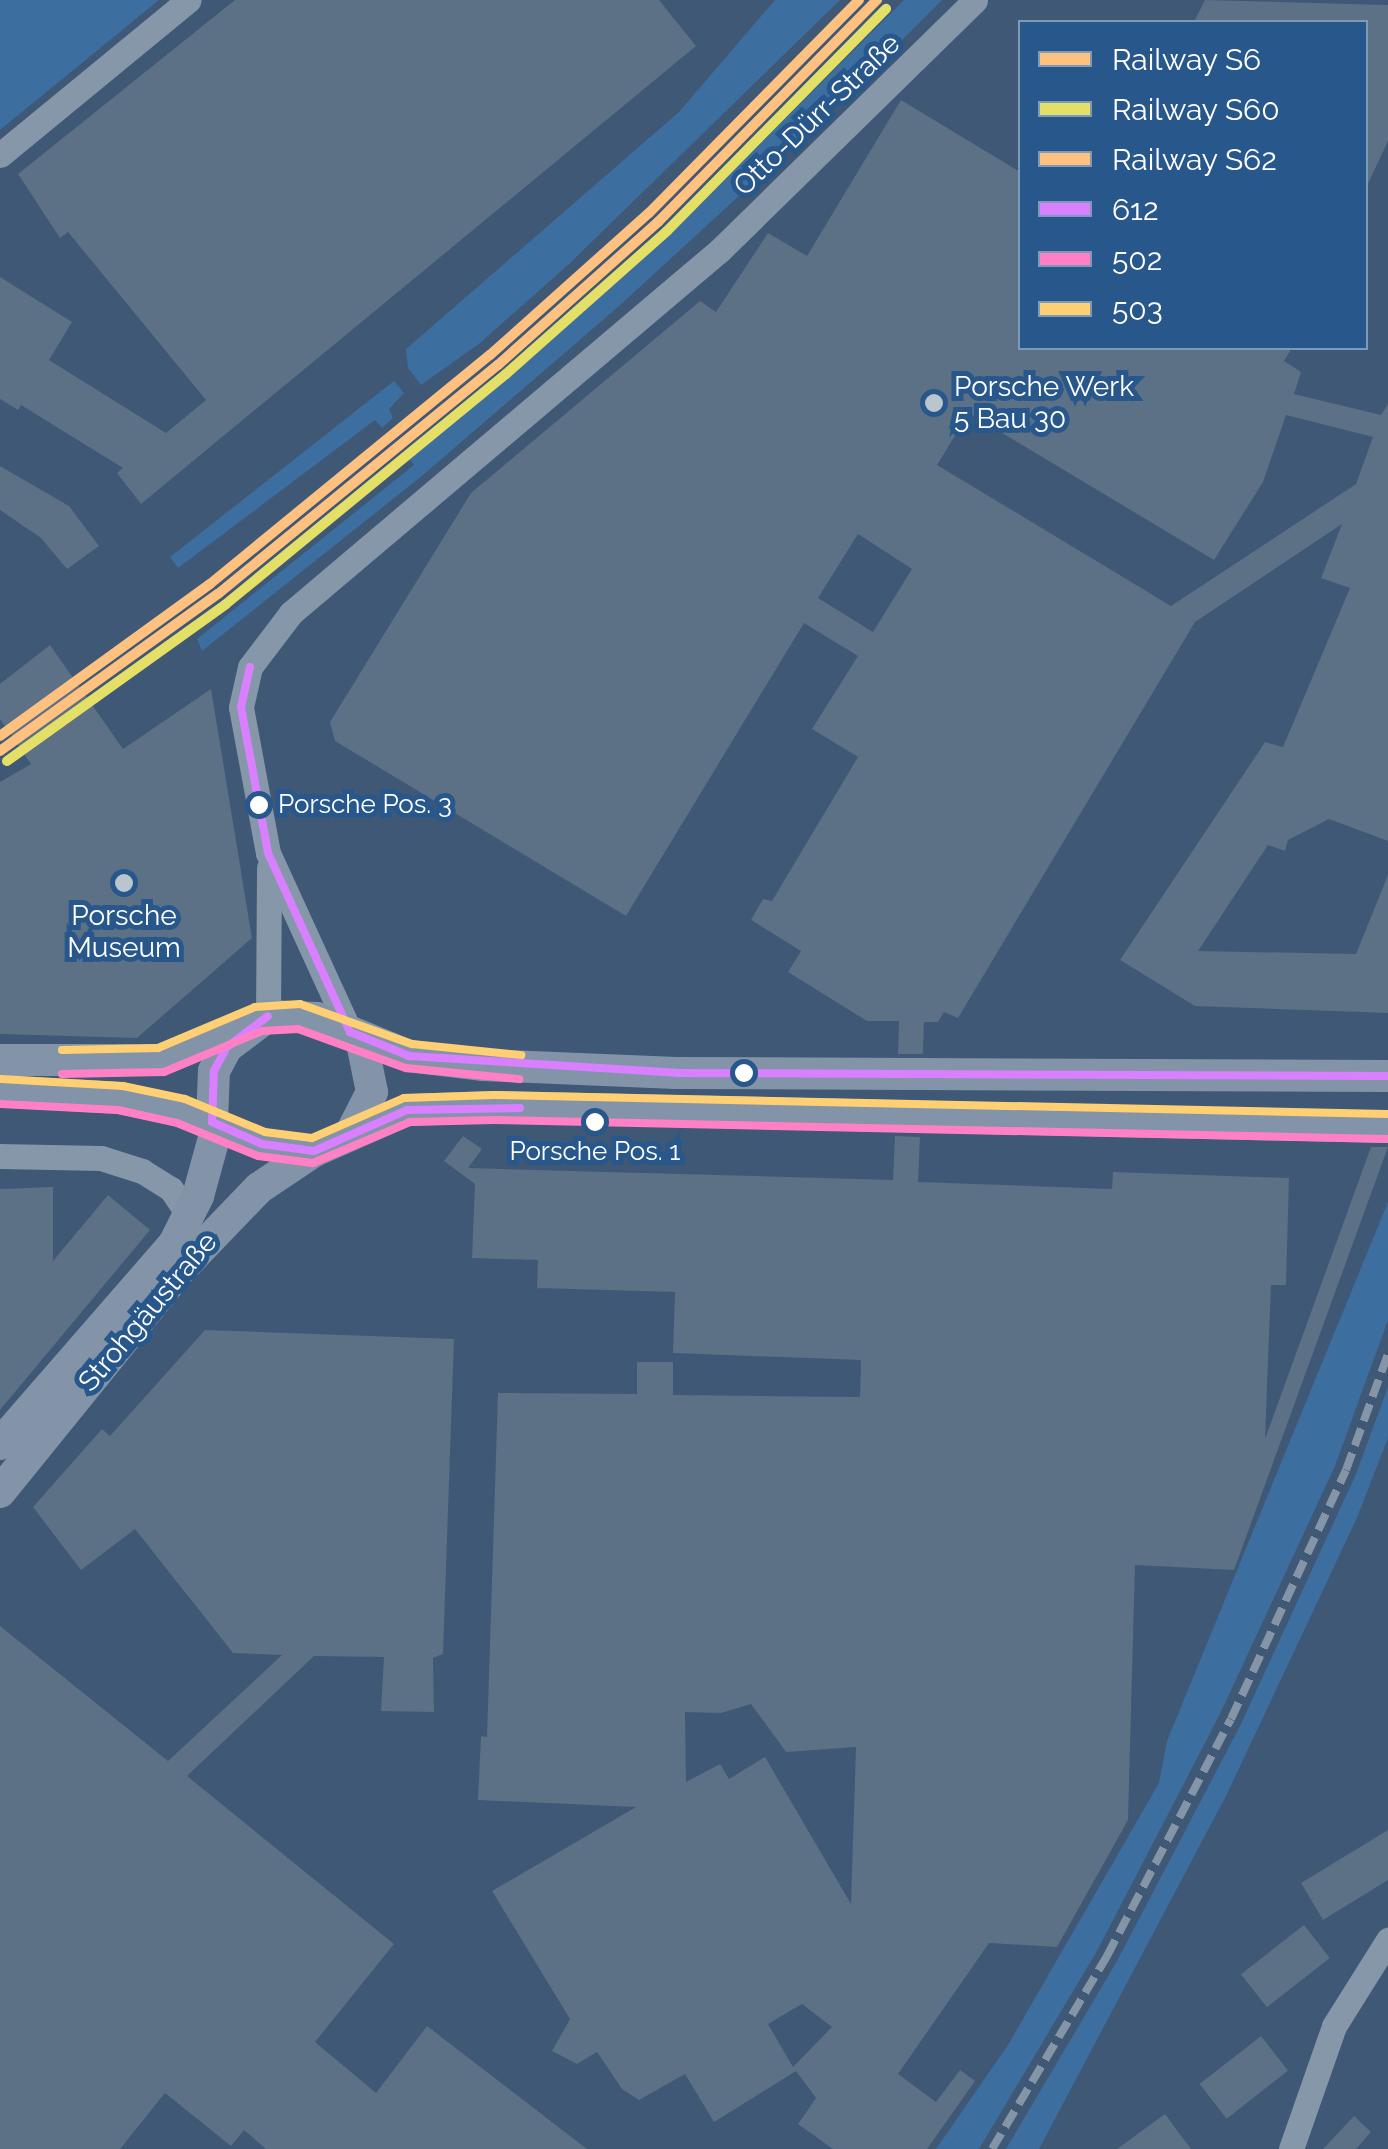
<!DOCTYPE html>
<meta charset="utf-8">
<style>
body{margin:0}
#map{position:relative;width:1388px;height:2149px;overflow:hidden;background:#3e5875;font-family:Raleway,sans-serif}
div>[style]{position:absolute}
.green>*{inset:0;background:#3d6ea0}
.building>*{inset:0;background:#5c7086;transform-origin:0 0}
.minor>*{height:25px;margin:-12.5px;padding:0 12.5px;transform-origin:12.5px;border-radius:12.5px;background:#8597a9}
.major>*{height:32px;margin:-16px;padding:0 16px;transform-origin:16px;border-radius:16px;background:#8494a8}
.rail>*{height:8px;margin-top:-4px;transform-origin:0;background:repeating-linear-gradient(90deg,#8595a8 0 18px,transparent 0 26px)}
.bus-1>*{height:8px;margin:-4px;padding:0 4px;transform-origin:4px;border-radius:4px;background:#d880ff}
.bus-2>*{height:8px;margin:-4px;padding:0 4px;transform-origin:4px;border-radius:4px;background:#ff80c5}
.bus-3>*{height:8px;margin:-4px;padding:0 4px;transform-origin:4px;border-radius:4px;background:#fed073}
.rail-1>*{height:10px;margin:-5px;padding:0 5px;transform-origin:5px;border-radius:5px;background:#ffc180}
.rail-2>*{height:10px;margin:-5px;padding:0 5px;transform-origin:5px;border-radius:5px;background:#e4df67}
.rail-3>*{height:10px;margin:-5px;padding:0 5px;transform-origin:5px;border-radius:5px;background:#ffc180}
.dots>*{width:28px;height:28px;translate:-50% -50%;box-sizing:border-box;border:5px solid #28578b;border-radius:50%}
span{translate:-50% -50%;white-space:nowrap;text-align:center;line-height:1.15;-webkit-text-stroke:10px #28578b;paint-order:stroke}
.bus-label{font-size:26px;color:#fff}
.left{translate:0 -50%;text-align:left}
.street-label{font-size:28px;color:#fff}
.poi-label{font-size:28px;color:#fff}
.legend{position:absolute;left:1018px;top:20px;width:350px;height:330px;box-sizing:border-box;background:#28578b;border:2px solid #7e9ab9;margin:0;padding:12px 18px;list-style:none;font-size:30px;color:#fff}
.legend li{display:flex;align-items:center;gap:20px;height:50px}
.legend b{width:50px;border:2px solid #7e9ab9}
</style>
<div id="map">
<div class="green">
<i style="clip-path:polygon(0 0,159px 0,0 130px)"></i>
<i style="clip-path:polygon(775px 0,840px 0,569px 264px,480px 343px,421px 385px,408px 368px,406px 349px,679px 112px)"></i>
<i style="clip-path:polygon(904px 0,942px 0,826px 116px,618px 307px,423px 475px,202px 651px,197px 639px,414px 465px,410px 460px,680px 224px)"></i>
<i style="clip-path:polygon(394px 381px,404px 393px,389px 409px,393px 418px,382px 428px,375px 420px,178px 568px,170px 557px)"></i>
<i style="clip-path:polygon(1388px 1202px,1388px 1320px,1335px 1466px,1220px 1714px,1097px 1951px,979px 2149px,936px 2149px,1008px 2045px,1159px 1783px,1167px 1741px)"></i>
<i style="clip-path:polygon(1388px 1387px,1388px 1438px,1356px 1520px,1227px 1794px,1039px 2149px,1006px 2149px,1117px 1961px,1241px 1724px,1356px 1474px)"></i>
</div>
<div class="building">
<i style="clip-path:polygon(235px 0,659px 0,696px 46px,141px 504px,117px 473px,123px 468px,21px 405px,18px 410px,0 399px,0 277px,72px 322px,49px 360px,166px 433px,206px 400px,68px 232px,60px 238px,18px 174px)"></i>
<i style="clip-path:polygon(1205px 0,1388px 5px,1388px 141px,1366px 188px,1366px 22px,1194px 22px)"></i>
<i style="clip-path:polygon(evenodd,901px 100px,1020px 172px,1020px 348px,1292px 348px,1284px 361px,1301px 372px,1294px 394px,1381px 415px,1388px 404px,1388px 841px,1329px 819px,1288px 840px,1285px 851px,1268px 845px,1198px 951px,1356px 954px,1388px 875px,1388px 1013px,1195px 1006px,1120px 960px,1265px 742px,1283px 747px,1350px 588px,1321px 578px,1342px 524px,1195px 622px,958px 1018px,944px 1012px,938px 1022px,924px 1022px,923px 1054px,898px 1054px,899px 1021px,867px 1021px,788px 972px,801px 951px,751px 920px,763px 899px,772px 901px,858px 757px,812px 729px,858px 656px,804px 623px,626px 916px,335px 741px,330px 722px,471px 493px,700px 301px,716px 312px,768px 233px,807px 256px,901px 100px,969px 413px,1214px 560px,1263px 482px,1286px 415px,1373px 437px,1356px 484px,1171px 606px,937px 465px,969px 413px,901px 100px,858px 534px,912px 569px,873px 632px,818px 598px,858px 534px)"></i>
<i style="clip-path:polygon(0 466px,69px 506px,99px 546px,67px 569px,41px 538px,0 510px)"></i>
<i style="clip-path:polygon(50px 645px,123px 749px,211px 689px,252px 938px,137px 1038px,0 1034px,0 782px,31px 764px,0 719px,0 684px)"></i>
<i style="clip-path:polygon(evenodd,463px 1136px,482px 1149px,468px 1168px,893px 1180px,895px 1136px,920px 1137px,918px 1182px,1112px 1189px,1113px 1172px,1289px 1178px,1286px 1285px,1271px 1285px,1265px 1439px,1371px 1147px,1388px 1147px,1234px 1570px,1135px 1565px,1128px 1820px,1057px 1947px,989px 1943px,898px 2074px,936px 2102px,960px 2070px,975px 2081px,927px 2149px,833px 2149px,798px 2124px,816px 2098px,793px 2067px,796px 2071px,714px 2122px,685px 2074px,639px 2100px,622px 2089px,597px 2052px,577px 2064px,552px 2051px,570px 2019px,492px 1891px,636px 1807px,478px 1800px,481px 1736px,487px 1737px,498px 1393px,637px 1394px,637px 1362px,673px 1362px,673px 1395px,860px 1397px,861px 1360px,673px 1353px,675px 1292px,537px 1288px,538px 1260px,472px 1258px,475px 1184px,444px 1161px,463px 1136px,751px 1704px,786px 1752px,856px 1747px,851px 1904px,765px 1757px,729px 1779px,720px 1764px,686px 1782px,685px 1712px,721px 1713px,751px 1704px,463px 1136px,802px 2004px,832px 2027px,793px 2067px,768px 2024px,802px 2004px)"></i>
<i style="clip-path:polygon(53px 1187px,53px 1261px,108px 1195px,150px 1230px,0 1410px,0 1189px)"></i>
<i style="clip-path:polygon(205px 1330px,454px 1339px,443px 1654px,433px 1658px,434px 1712px,381px 1711px,384px 1657px,314px 1656px,187px 1776px,394px 1944px,315px 2042px,376px 2093px,427px 2026px,587px 2149px,266px 2149px,244px 2130px,231px 2146px,165px 2093px,120px 2149px,0 2149px,0 1626px,168px 1761px,282px 1655px,233px 1653px,135px 1529px,81px 1570px,33px 1507px,102px 1429px,110px 1436px)"></i>
<i style="clip-path:polygon(1388px 1830px,1388px 1880px,1323px 1920px,1301px 1883px)"></i>
<i style="left:1304px;top:1925px;width:42px;height:80px;rotate:52deg"></i>
<i style="left:1261px;top:2036px;width:44px;height:78px;rotate:52deg"></i>
<i style="clip-path:polygon(1165px 2114px,1191px 2149px,1117px 2149px)"></i>
<i style="clip-path:polygon(1354px 2116px,1371px 2132px,1356px 2149px,1323px 2149px)"></i>
</div>
<div class="minor">
<i style="left:0;top:155px;width:244px;rotate:-39.4deg"></i>
<i style="left:268px;top:1016px;width:148px;rotate:-89.6deg"></i>
<i style="left:350px;top:1032px;width:197px;rotate:-114.6deg"></i>
<i style="left:268px;top:853px;width:148px;rotate:-100.5deg"></i>
<i style="left:241px;top:707px;width:41px;rotate:-77.3deg"></i>
<i style="left:250px;top:667px;width:68px;rotate:-52.8deg"></i>
<i style="left:291px;top:613px;width:562px;rotate:-40.24deg"></i>
<i style="left:720px;top:250px;width:357px;rotate:-44.4deg"></i>
<i style="left:0;top:1156px;width:101px;rotate:1.1deg"></i>
<i style="left:101px;top:1158px;width:43px;rotate:17.6deg"></i>
<i style="left:142px;top:1171px;width:34px;rotate:32deg"></i>
<i style="left:171px;top:1189px;width:34px;rotate:56deg"></i>
<i style="left:1291px;top:2149px;width:130px;rotate:-70.7deg"></i>
<i style="left:1334px;top:2026px;width:102px;rotate:-57.9deg"></i>
</div>
<div class="major">
<i style="left:0;top:1060px;width:161px"></i>
<i style="left:161px;top:1060px;width:87px;rotate:-22.4deg"></i>
<i style="left:0;top:1091px;width:120px;rotate:3.3deg"></i>
<i style="left:120px;top:1098px;width:62px;rotate:12deg"></i>
<i style="left:181px;top:1111px;width:87px;rotate:22.2deg"></i>
<i style="left:262px;top:1144px;width:52px;rotate:7.7deg"></i>
<i style="left:314px;top:1151px;width:102px;rotate:-23.8deg"></i>
<i style="left:407px;top:1110px;width:87px;rotate:-2deg"></i>
<i style="left:494px;top:1107px;width:894px;rotate:1.28deg"></i>
<i style="left:212px;top:1122px;width:51px;rotate:-87.8deg"></i>
<i style="left:214px;top:1071px;width:27px;rotate:-62deg"></i>
<i style="left:227px;top:1047px;width:51px;rotate:-37.1deg"></i>
<i style="left:268px;top:1016px;width:49px;rotate:2.3deg"></i>
<i style="left:317px;top:1018px;width:100px;rotate:22.4deg"></i>
<i style="left:409px;top:1056px;width:75px;rotate:6.9deg"></i>
<i style="left:483px;top:1065px;width:193px;rotate:2.4deg"></i>
<i style="left:676px;top:1073px;width:712px;rotate:0.24deg"></i>
<i style="left:351px;top:1133px;width:46px;rotate:-62.9deg"></i>
<i style="left:372px;top:1092px;width:55px;rotate:-101.5deg"></i>
<i style="left:0;top:1444px;width:265px;rotate:-49deg"></i>
<i style="left:174px;top:1244px;width:54px;rotate:-63.4deg"></i>
<i style="left:198px;top:1196px;width:72px;rotate:-74.6deg"></i>
<i style="left:0;top:1492px;width:286px;rotate:-51deg"></i>
<i style="left:180px;top:1270px;width:114px;rotate:-46.1deg"></i>
<i style="left:259px;top:1188px;width:66px;rotate:-33.9deg"></i>
</div>
<div class="rail">
<i style="left:992px;top:2149px;width:225px;rotate:-59.2deg"></i>
<i style="left:1107px;top:1956px;width:267px;rotate:-62.4deg"></i>
<i style="left:1231px;top:1719px;width:274px;rotate:-65.2deg"></i>
<i style="left:1346px;top:1470px;width:123px;rotate:-70.1deg"></i>
</div>
<div class="bus-1">
<i style="left:250px;top:667px;width:41px;rotate:102.7deg"></i>
<i style="left:241px;top:707px;width:148px;rotate:79.5deg"></i>
<i style="left:268px;top:853px;width:197px;rotate:65.4deg"></i>
<i style="left:350px;top:1032px;width:64px;rotate:22.1deg"></i>
<i style="left:409px;top:1056px;width:268px;rotate:3.6deg"></i>
<i style="left:676px;top:1073px;width:712px;rotate:0.24deg"></i>
<i style="left:212px;top:1122px;width:55px;rotate:23.7deg"></i>
<i style="left:262px;top:1144px;width:52px;rotate:7.7deg"></i>
<i style="left:314px;top:1151px;width:102px;rotate:-23.8deg"></i>
<i style="left:407px;top:1110px;width:113px;rotate:-1deg"></i>
<i style="left:212px;top:1122px;width:51px;rotate:-87.8deg"></i>
<i style="left:214px;top:1071px;width:27px;rotate:-62deg"></i>
<i style="left:227px;top:1047px;width:51px;rotate:-37.1deg"></i>
</div>
<div class="bus-2">
<i style="left:62px;top:1074px;width:102px;rotate:-1.1deg"></i>
<i style="left:164px;top:1072px;width:106px;rotate:-22.7deg"></i>
<i style="left:262px;top:1031px;width:36px;rotate:-3deg"></i>
<i style="left:298px;top:1029px;width:115px;rotate:19.9deg"></i>
<i style="left:406px;top:1068px;width:114px;rotate:5.6deg"></i>
<i style="left:0;top:1104px;width:118px;rotate:2.9deg"></i>
<i style="left:118px;top:1110px;width:60px;rotate:12.4deg"></i>
<i style="left:177px;top:1123px;width:87px;rotate:22.2deg"></i>
<i style="left:258px;top:1156px;width:55px;rotate:7.3deg"></i>
<i style="left:313px;top:1163px;width:105px;rotate:-22.9deg"></i>
<i style="left:410px;top:1122px;width:84px;rotate:-1.4deg"></i>
<i style="left:494px;top:1120px;width:894px;rotate:1.22deg"></i>
</div>
<div class="bus-3">
<i style="left:62px;top:1050px;width:96px;rotate:-1.2deg"></i>
<i style="left:158px;top:1048px;width:105px;rotate:-22.9deg"></i>
<i style="left:255px;top:1007px;width:45px;rotate:-3.8deg"></i>
<i style="left:300px;top:1004px;width:119px;rotate:19.7deg"></i>
<i style="left:412px;top:1044px;width:110px;rotate:5.8deg"></i>
<i style="left:1px;top:1079px;width:122px;rotate:3.3deg"></i>
<i style="left:123px;top:1086px;width:63px;rotate:11.8deg"></i>
<i style="left:185px;top:1099px;width:87px;rotate:22.4deg"></i>
<i style="left:265px;top:1132px;width:47px;rotate:7.3deg"></i>
<i style="left:312px;top:1138px;width:100px;rotate:-23.5deg"></i>
<i style="left:404px;top:1098px;width:90px;rotate:-1.9deg"></i>
<i style="left:494px;top:1095px;width:894px;rotate:1.22deg"></i>
</div>
<div class="rail-1">
<i style="left:0;top:751px;width:269px;rotate:-35.8deg"></i>
<i style="left:218px;top:594px;width:362px;rotate:-39.3deg"></i>
<i style="left:498px;top:365px;width:215px;rotate:-41.8deg"></i>
<i style="left:658px;top:222px;width:312px;rotate:-45.4deg"></i>
</div>
<div class="rail-2">
<i style="left:7px;top:761px;width:269px;rotate:-35.6deg"></i>
<i style="left:226px;top:604px;width:362px;rotate:-39.4deg"></i>
<i style="left:506px;top:374px;width:215px;rotate:-41.6deg"></i>
<i style="left:667px;top:231px;width:312px;rotate:-45.4deg"></i>
</div>
<div class="rail-3">
<i style="left:0;top:736px;width:259px;rotate:-35.9deg"></i>
<i style="left:210px;top:584px;width:362px;rotate:-39.3deg"></i>
<i style="left:490px;top:355px;width:213px;rotate:-41.8deg"></i>
<i style="left:649px;top:213px;width:299px;rotate:-45.4deg"></i>
</div>
<div class="dots">
<i style="left:934px;top:403px;background:#bbc5cf"></i>
<i style="left:259px;top:805px;background:#fff"></i>
<i style="left:124px;top:883px;background:#bbc5cf"></i>
<i style="left:744px;top:1073px;background:#fff"></i>
<i style="left:595px;top:1122px;background:#fff"></i>
</div>
<div class="bus-label">
<span class="left" style="left:278px;top:805px">Porsche Pos. 3</span>
<span style="left:595px;top:1152px">Porsche Pos. 1</span>
</div>
<div class="street-label">
<span style="left:817px;top:115px;rotate:-44deg">Otto-Dürr-Straße</span>
<span style="left:148px;top:1312px;rotate:-50deg">Strohgäustraße</span>
</div>
<div class="poi-label">
<span class="left" style="left:954px;top:403px">Porsche Werk<br>5 Bau 30</span>
<span style="left:124px;top:932px">Porsche<br>Museum</span>
</div>
<ul class="legend">
<li><b style="height:12px;background:#ffc180"></b>Railway S6</li>
<li><b style="height:12px;background:#e4df67"></b>Railway S60</li>
<li><b style="height:12px;background:#ffc180"></b>Railway S62</li>
<li><b style="height:12px;background:#d880ff"></b>612</li>
<li><b style="height:12px;background:#ff80c5"></b>502</li>
<li><b style="height:12px;background:#fed073"></b>503</li>
</ul>
</div>
